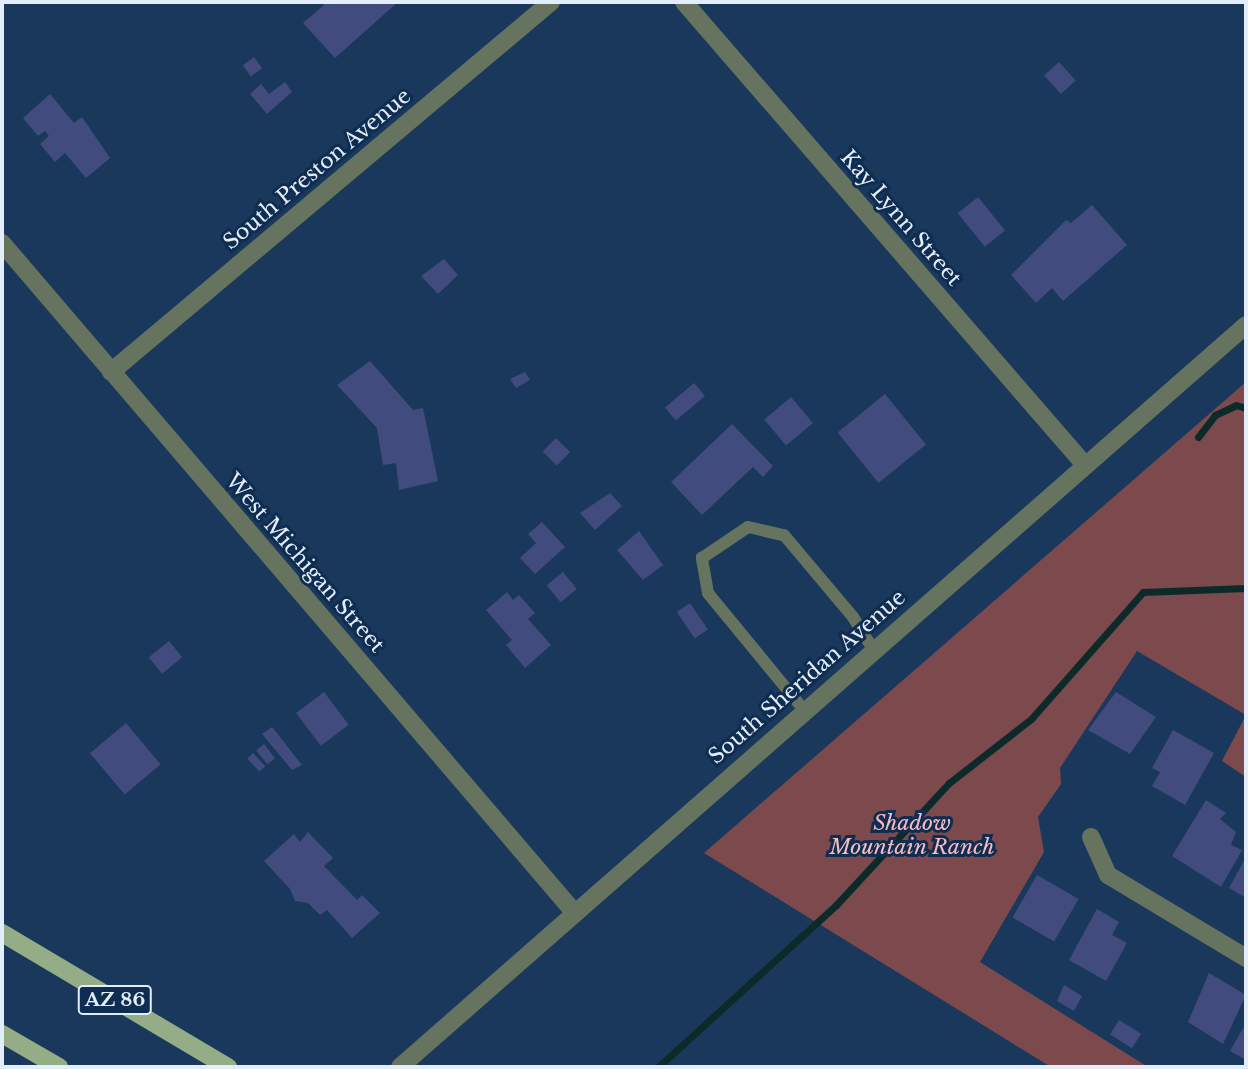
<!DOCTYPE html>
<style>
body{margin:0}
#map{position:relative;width:1248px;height:1069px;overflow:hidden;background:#1a385b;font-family:"Libre Baskerville",serif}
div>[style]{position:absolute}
.green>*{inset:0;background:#7c494d}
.stream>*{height:7px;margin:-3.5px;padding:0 3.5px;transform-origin:3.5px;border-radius:3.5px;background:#0d2a2a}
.building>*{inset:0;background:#414b7e;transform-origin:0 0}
.service>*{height:12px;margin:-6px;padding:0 6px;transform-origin:6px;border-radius:6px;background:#66735f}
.minor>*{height:18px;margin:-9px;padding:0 9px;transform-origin:9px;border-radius:9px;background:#66735f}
.primary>*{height:18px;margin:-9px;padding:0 9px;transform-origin:9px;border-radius:9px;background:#94ad86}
span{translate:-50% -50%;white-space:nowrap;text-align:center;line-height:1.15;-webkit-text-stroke:6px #0f2d50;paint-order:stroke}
.shield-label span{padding:2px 5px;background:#0f2d50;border:2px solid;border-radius:5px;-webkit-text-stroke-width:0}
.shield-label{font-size:19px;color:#e3edfb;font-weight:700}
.street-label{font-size:21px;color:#e3edfb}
.park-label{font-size:21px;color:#f8bcc0;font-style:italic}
.frame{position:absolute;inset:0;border:4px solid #e3edfb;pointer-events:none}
</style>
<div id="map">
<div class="green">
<i style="clip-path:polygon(1246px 382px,1246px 777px,1222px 761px,1246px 715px,1137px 651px,1060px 768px,1061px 784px,1038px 817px,1044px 852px,980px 962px,1148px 1067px,1051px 1067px,704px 853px)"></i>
</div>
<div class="stream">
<i style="left:1198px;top:437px;width:28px;rotate:-52deg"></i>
<i style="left:1215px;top:415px;width:23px;rotate:-25deg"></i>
<i style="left:1236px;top:405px;width:10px;rotate:17deg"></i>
<i style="left:658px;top:1067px;width:241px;rotate:-42.3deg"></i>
<i style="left:836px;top:905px;width:166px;rotate:-47.2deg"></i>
<i style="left:949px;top:783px;width:104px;rotate:-38deg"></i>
<i style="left:1031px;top:719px;width:169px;rotate:-48.6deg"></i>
<i style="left:1143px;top:592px;width:103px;rotate:-2.2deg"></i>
</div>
<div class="building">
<i style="clip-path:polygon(321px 2px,398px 2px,335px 58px,303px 23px,324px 5px)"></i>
<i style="left:254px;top:57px;width:14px;height:14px;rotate:54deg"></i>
<i style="left:1059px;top:62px;width:25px;height:20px;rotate:48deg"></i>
<i style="clip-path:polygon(285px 82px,292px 92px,267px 114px,250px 94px,261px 84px,269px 94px)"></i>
<i style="clip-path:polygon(50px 94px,74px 123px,82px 117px,110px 158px,86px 178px,65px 153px,55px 162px,40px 144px,49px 136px,45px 131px,38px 136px,23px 118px)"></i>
<i style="left:978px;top:197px;width:43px;height:26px;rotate:51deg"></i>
<i style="clip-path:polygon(1092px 205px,1127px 245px,1063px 301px,1052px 288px,1036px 303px,1011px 275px,1066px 220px,1071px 223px)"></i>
<i style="clip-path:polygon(444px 259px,458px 275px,438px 294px,421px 276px)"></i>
<i style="clip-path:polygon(370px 361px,413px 410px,423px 408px,438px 481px,399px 490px,396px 463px,383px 465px,377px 428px,337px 385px)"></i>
<i style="clip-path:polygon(525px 372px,530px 380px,516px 388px,510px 379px)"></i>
<i style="left:694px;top:383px;width:17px;height:38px;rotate:50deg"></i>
<i style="left:885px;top:394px;width:65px;height:61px;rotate:51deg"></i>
<i style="left:791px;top:397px;width:34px;height:35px;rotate:50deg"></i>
<i style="clip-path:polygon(732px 424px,773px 466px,763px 477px,753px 467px,702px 515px,671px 482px)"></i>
<i style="left:556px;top:438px;width:20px;height:19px;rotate:45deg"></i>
<i style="clip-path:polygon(610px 493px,622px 506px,595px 530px,580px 513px)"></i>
<i style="clip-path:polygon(542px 522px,565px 547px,535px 574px,520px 558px,536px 543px,528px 534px)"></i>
<i style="clip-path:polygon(639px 531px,663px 565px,643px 580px,617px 550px)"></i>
<i style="left:563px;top:572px;width:22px;height:21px;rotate:51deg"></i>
<i style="clip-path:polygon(507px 592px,513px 600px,519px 595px,535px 613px,528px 619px,551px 645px,525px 668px,506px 645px,512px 640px,486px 610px)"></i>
<i style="left:690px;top:603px;width:32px;height:16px;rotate:56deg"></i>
<i style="left:169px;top:641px;width:21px;height:26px;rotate:51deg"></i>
<i style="left:324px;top:692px;width:41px;height:35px;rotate:53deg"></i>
<i style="clip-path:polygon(1116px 692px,1156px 717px,1130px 754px,1088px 730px)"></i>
<i style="left:126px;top:723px;width:54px;height:47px;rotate:50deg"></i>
<i style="clip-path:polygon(272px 727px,302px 765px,292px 770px,262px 734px)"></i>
<i style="clip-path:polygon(1173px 730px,1214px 753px,1185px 805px,1152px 786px,1160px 772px,1152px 768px)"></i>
<i style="left:264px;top:744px;width:18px;height:10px;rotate:52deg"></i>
<i style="left:253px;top:753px;width:18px;height:8px;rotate:47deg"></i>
<i style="clip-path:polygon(1206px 800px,1226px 813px,1220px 819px,1236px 832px,1231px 845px,1242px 850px,1221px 887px,1172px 856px)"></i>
<i style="clip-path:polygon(308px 832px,333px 858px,324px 866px,357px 900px,362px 895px,380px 913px,352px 938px,327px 910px,320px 915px,308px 903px,295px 901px,290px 889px,264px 861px,294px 834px,300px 842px)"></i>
<i style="clip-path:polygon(1246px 857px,1246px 898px,1229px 888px)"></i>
<i style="left:1037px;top:875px;width:48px;height:49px;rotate:30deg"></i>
<i style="clip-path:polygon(1097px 909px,1119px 922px,1112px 935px,1127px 943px,1106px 981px,1069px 960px)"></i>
<i style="clip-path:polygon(1209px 973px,1246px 995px,1223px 1044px,1188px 1022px)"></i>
<i style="clip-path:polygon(1064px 985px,1082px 996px,1074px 1011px,1057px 1001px)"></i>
<i style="left:1119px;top:1020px;width:26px;height:17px;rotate:32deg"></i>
<i style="clip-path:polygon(1246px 1023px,1246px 1060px,1230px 1051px)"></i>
</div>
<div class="service">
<i style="left:804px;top:710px;width:151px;rotate:-129.4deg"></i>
<i style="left:708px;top:593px;width:36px;rotate:-100deg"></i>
<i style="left:702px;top:558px;width:55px;rotate:-34deg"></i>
<i style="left:748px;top:527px;width:37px;rotate:13deg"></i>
<i style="left:784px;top:535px;width:107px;rotate:49.9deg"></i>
<i style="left:853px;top:617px;width:38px;rotate:58deg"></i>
</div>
<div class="minor">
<i style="left:684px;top:2px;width:611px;rotate:49.11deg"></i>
<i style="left:2px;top:243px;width:880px;rotate:49.47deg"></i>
<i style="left:111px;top:372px;width:575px;rotate:-40.06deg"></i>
<i style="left:1091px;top:837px;width:42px;rotate:65.9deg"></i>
<i style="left:1108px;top:875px;width:161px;rotate:31deg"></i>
<i style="left:400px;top:1067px;width:1125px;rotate:-41.25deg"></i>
</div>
<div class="primary">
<i style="left:2px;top:933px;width:263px;rotate:30.7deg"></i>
<i style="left:2px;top:1034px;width:66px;rotate:30.1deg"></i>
</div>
<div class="shield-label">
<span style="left:115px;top:1000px">AZ 86</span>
</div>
<div class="street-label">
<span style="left:317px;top:169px;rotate:-40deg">South Preston Avenue</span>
<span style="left:901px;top:218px;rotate:49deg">Kay Lynn Street</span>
<span style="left:305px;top:563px;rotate:49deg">West Michigan Street</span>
<span style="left:807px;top:677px;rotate:-41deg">South Sheridan Avenue</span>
</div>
<div class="park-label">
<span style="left:912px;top:835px">Shadow<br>Mountain Ranch</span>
</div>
<div class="frame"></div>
</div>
